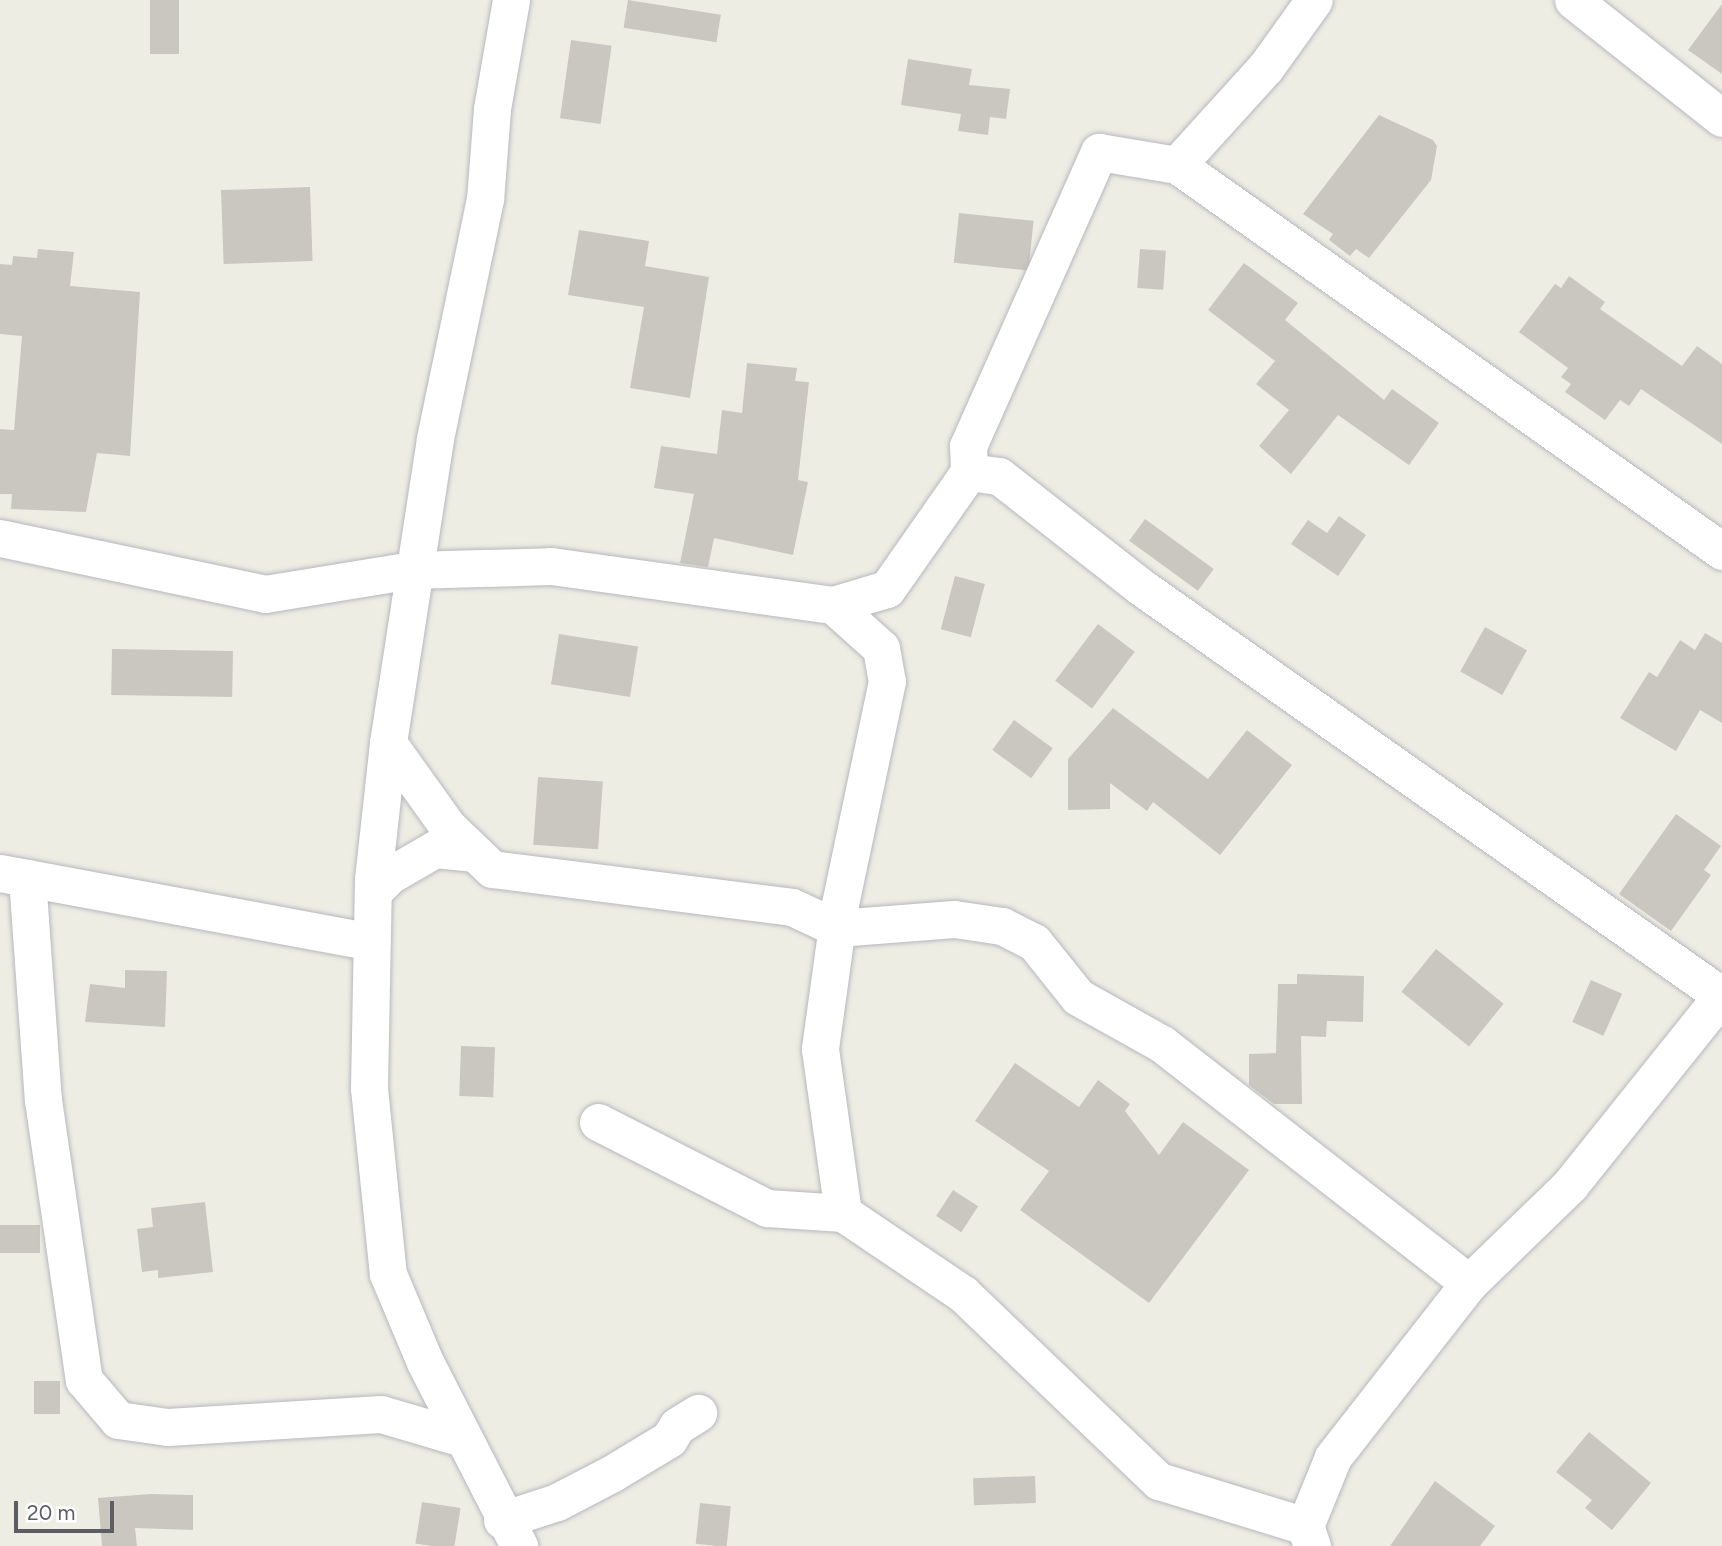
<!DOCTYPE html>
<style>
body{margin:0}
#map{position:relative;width:1722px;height:1546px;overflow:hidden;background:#eeede4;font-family:Figtree,sans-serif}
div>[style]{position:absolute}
.building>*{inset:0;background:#cac7c1;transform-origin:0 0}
.roads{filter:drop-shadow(0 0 2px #b6b8be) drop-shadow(0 0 2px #b6b8be)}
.minor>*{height:37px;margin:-18.5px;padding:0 18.5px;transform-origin:18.5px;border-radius:18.5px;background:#fff}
span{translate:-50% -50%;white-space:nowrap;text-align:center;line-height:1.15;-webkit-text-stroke:7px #fff;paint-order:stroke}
.scale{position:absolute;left:14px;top:1501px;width:100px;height:32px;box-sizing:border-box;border:4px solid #5c5e64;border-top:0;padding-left:9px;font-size:21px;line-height:24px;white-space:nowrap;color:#5c5e64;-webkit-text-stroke:5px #fff;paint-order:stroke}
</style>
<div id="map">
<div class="building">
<i style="left:150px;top:0;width:29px;height:54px"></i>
<i style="left:628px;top:0;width:94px;height:28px;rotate:9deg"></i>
<i style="clip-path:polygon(1722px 4px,1722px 74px,1688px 50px)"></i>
<i style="left:571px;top:40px;width:41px;height:79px;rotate:8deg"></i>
<i style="clip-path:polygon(908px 59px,972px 69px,969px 85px,1010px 89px,1006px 119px,990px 117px,988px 135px,958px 131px,961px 114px,901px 105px)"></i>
<i style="clip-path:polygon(1379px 115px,1433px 140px,1437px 146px,1431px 180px,1369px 258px,1356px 249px,1350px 256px,1329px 240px,1333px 234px,1303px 214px)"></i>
<i style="left:310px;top:187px;width:74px;height:89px;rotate:88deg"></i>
<i style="left:959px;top:213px;width:75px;height:50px;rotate:6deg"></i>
<i style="clip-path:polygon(579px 230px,649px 241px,645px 266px,709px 277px,690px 398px,630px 388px,644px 307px,568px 295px)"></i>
<i style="clip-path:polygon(38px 249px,74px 252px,70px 286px,140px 292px,130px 456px,97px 453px,86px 512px,11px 509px,12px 494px,0 494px,0 429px,14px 430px,22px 336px,0 334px,0 264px,12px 265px,13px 256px,37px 258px)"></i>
<i style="left:1140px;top:249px;width:26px;height:39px;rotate:4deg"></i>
<i style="clip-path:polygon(1244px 263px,1298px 303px,1285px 320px,1384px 400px,1392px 389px,1439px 423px,1409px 465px,1338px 415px,1291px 474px,1259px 446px,1289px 410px,1256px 384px,1275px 361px,1208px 310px)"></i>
<i style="clip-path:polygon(1569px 276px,1605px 302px,1600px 309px,1682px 366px,1697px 346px,1722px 364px,1722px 444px,1641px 389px,1629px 406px,1620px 400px,1605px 420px,1565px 392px,1571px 384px,1561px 377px,1568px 368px,1519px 332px,1555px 284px,1561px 288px)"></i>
<i style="clip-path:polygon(747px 363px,797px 368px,795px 381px,809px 382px,798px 480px,808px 482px,793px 555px,714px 538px,708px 567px,680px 563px,694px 494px,654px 488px,661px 446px,717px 454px,722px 410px,742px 413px)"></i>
<i style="clip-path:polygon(1339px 516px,1366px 535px,1338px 576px,1291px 544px,1308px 520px,1327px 533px)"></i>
<i style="left:1145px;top:519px;width:85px;height:27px;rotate:36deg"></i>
<i style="left:955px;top:576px;width:31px;height:55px;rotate:15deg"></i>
<i style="left:1098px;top:624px;width:46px;height:71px;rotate:37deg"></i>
<i style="left:1485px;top:627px;width:48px;height:51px;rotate:29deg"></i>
<i style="clip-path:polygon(1705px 633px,1722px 643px,1722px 723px,1700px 710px,1676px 751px,1620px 718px,1649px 672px,1657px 677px,1680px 640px,1695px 650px)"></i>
<i style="left:559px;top:634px;width:80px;height:51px;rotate:9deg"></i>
<i style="left:112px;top:649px;width:121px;height:46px;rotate:1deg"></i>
<i style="clip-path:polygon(1113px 708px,1208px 779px,1247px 730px,1292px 765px,1220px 855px,1153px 802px,1147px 811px,1110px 783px,1110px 809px,1068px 810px,1068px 759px)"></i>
<i style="left:1014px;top:720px;width:48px;height:37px;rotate:36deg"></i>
<i style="left:538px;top:777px;width:65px;height:68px;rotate:4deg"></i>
<i style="clip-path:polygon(1676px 814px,1721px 846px,1704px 870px,1711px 875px,1671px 931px,1619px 894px)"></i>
<i style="left:1436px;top:949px;width:87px;height:55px;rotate:39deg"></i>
<i style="clip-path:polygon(125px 970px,167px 971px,165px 1027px,85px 1022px,90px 984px,125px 988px)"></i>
<i style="clip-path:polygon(1297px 974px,1364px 976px,1363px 1022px,1327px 1021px,1326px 1037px,1301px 1036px,1302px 1104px,1274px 1104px,1249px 1085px,1249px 1054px,1276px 1053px,1278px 984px,1297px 984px)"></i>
<i style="left:1591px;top:980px;width:34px;height:46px;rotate:24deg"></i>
<i style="left:461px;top:1046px;width:34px;height:50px;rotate:2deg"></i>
<i style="clip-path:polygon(1015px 1063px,1079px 1107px,1098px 1080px,1130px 1104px,1125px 1111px,1159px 1155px,1183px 1122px,1249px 1170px,1149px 1303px,1020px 1210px,1049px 1171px,975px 1121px)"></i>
<i style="left:953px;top:1190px;width:30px;height:31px;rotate:33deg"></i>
<i style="clip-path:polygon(205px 1202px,213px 1272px,158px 1278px,158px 1270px,142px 1272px,137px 1229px,153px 1227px,151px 1208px)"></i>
<i style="left:40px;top:1225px;width:28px;height:40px;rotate:90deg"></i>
<i style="left:60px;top:1381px;width:33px;height:26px;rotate:90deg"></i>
<i style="clip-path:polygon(1589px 1432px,1651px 1483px,1612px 1530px,1585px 1508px,1592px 1500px,1556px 1472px)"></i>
<i style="left:1035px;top:1476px;width:27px;height:62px;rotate:88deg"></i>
<i style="clip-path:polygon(1435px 1481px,1495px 1526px,1480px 1546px,1390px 1546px)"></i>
<i style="clip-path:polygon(150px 1494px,193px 1495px,193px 1530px,135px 1528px,137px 1546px,102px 1546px,98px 1498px)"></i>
<i style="left:422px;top:1502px;width:39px;height:42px;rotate:9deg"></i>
<i style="left:700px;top:1503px;width:31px;height:41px;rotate:6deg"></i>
</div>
<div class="roads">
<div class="minor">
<i style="left:511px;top:0;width:111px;rotate:99.9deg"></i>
<i style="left:492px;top:109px;width:90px;rotate:94.4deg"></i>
<i style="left:485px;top:199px;width:245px;rotate:101.8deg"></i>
<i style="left:435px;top:439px;width:308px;rotate:98.8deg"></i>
<i style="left:388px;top:743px;width:137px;rotate:96.3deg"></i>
<i style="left:373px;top:879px;width:209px;rotate:91.1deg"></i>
<i style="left:369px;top:1088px;width:187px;rotate:84.2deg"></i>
<i style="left:388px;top:1274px;width:95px;rotate:67.2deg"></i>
<i style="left:425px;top:1362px;width:207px;rotate:62.9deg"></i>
<i style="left:1573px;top:0;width:190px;rotate:38.4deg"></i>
<i style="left:1177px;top:165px;width:668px;rotate:35.31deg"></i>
<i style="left:969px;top:472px;width:30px;rotate:8deg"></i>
<i style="left:999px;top:476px;width:180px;rotate:38deg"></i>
<i style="left:1141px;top:587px;width:711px;rotate:35.14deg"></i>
<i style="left:0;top:538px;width:271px;rotate:11.9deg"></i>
<i style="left:265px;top:594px;width:149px;rotate:-9.3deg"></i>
<i style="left:412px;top:570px;width:139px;rotate:-1.6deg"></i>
<i style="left:551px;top:566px;width:285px;rotate:7.9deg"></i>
<i style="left:833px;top:605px;width:56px;rotate:-16.5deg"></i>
<i style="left:887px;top:589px;width:143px;rotate:-55deg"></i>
<i style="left:969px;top:472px;width:26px;rotate:-92deg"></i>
<i style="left:968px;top:446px;width:322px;rotate:-66deg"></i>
<i style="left:1099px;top:152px;width:79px;rotate:9.5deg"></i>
<i style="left:1177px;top:165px;width:132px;rotate:-47.8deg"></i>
<i style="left:1266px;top:67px;width:82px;rotate:-54.4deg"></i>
<i style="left:833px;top:605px;width:64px;rotate:41.9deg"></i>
<i style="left:881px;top:648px;width:34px;rotate:80deg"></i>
<i style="left:887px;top:681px;width:228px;rotate:101.9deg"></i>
<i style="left:840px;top:904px;width:146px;rotate:97.9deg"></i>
<i style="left:820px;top:1049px;width:166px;rotate:82deg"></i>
<i style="left:843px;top:1213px;width:145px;rotate:34deg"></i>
<i style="left:963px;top:1294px;width:271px;rotate:43.7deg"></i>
<i style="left:1159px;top:1481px;width:153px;rotate:17.1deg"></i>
<i style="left:388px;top:743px;width:103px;rotate:54.5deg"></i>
<i style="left:448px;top:827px;width:61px;rotate:43.7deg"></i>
<i style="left:492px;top:869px;width:302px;rotate:7.2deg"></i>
<i style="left:792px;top:907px;width:50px;rotate:25deg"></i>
<i style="left:837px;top:928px;width:117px;rotate:-4.4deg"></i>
<i style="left:954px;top:919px;width:49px;rotate:8.3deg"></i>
<i style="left:1002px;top:926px;width:36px;rotate:27deg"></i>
<i style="left:1034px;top:942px;width:70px;rotate:51.3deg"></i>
<i style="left:1078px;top:997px;width:96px;rotate:29.2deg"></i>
<i style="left:1162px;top:1044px;width:389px;rotate:37.9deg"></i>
<i style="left:0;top:873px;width:378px;rotate:10.5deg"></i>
<i style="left:27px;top:878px;width:223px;rotate:85.9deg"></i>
<i style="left:43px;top:1100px;width:283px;rotate:81.7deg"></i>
<i style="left:84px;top:1380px;width:52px;rotate:49.6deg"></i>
<i style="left:118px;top:1420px;width:50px;rotate:8deg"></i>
<i style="left:168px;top:1427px;width:213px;rotate:-3.5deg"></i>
<i style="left:381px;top:1414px;width:84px;rotate:16.5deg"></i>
<i style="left:373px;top:892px;width:24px;rotate:-45deg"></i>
<i style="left:390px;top:875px;width:52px;rotate:-30deg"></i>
<i style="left:435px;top:849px;width:40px;rotate:5.7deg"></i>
<i style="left:598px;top:1122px;width:190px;rotate:27deg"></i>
<i style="left:767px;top:1208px;width:76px;rotate:3.8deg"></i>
<i style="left:502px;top:1520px;width:58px;rotate:-18.1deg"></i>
<i style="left:557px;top:1502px;width:61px;rotate:-27.4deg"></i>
<i style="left:611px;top:1474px;width:68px;rotate:-31.1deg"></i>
<i style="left:669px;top:1439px;width:15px;rotate:-58deg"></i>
<i style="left:677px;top:1426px;width:25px;rotate:-32deg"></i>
<i style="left:1312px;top:1546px;width:21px;rotate:-109deg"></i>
<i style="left:1305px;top:1526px;width:74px;rotate:-67.9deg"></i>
<i style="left:1333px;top:1457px;width:221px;rotate:-52deg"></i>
<i style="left:1469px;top:1283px;width:141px;rotate:-44.1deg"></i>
<i style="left:1570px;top:1185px;width:243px;rotate:-51.3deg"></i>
</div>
</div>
<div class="scale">20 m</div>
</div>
